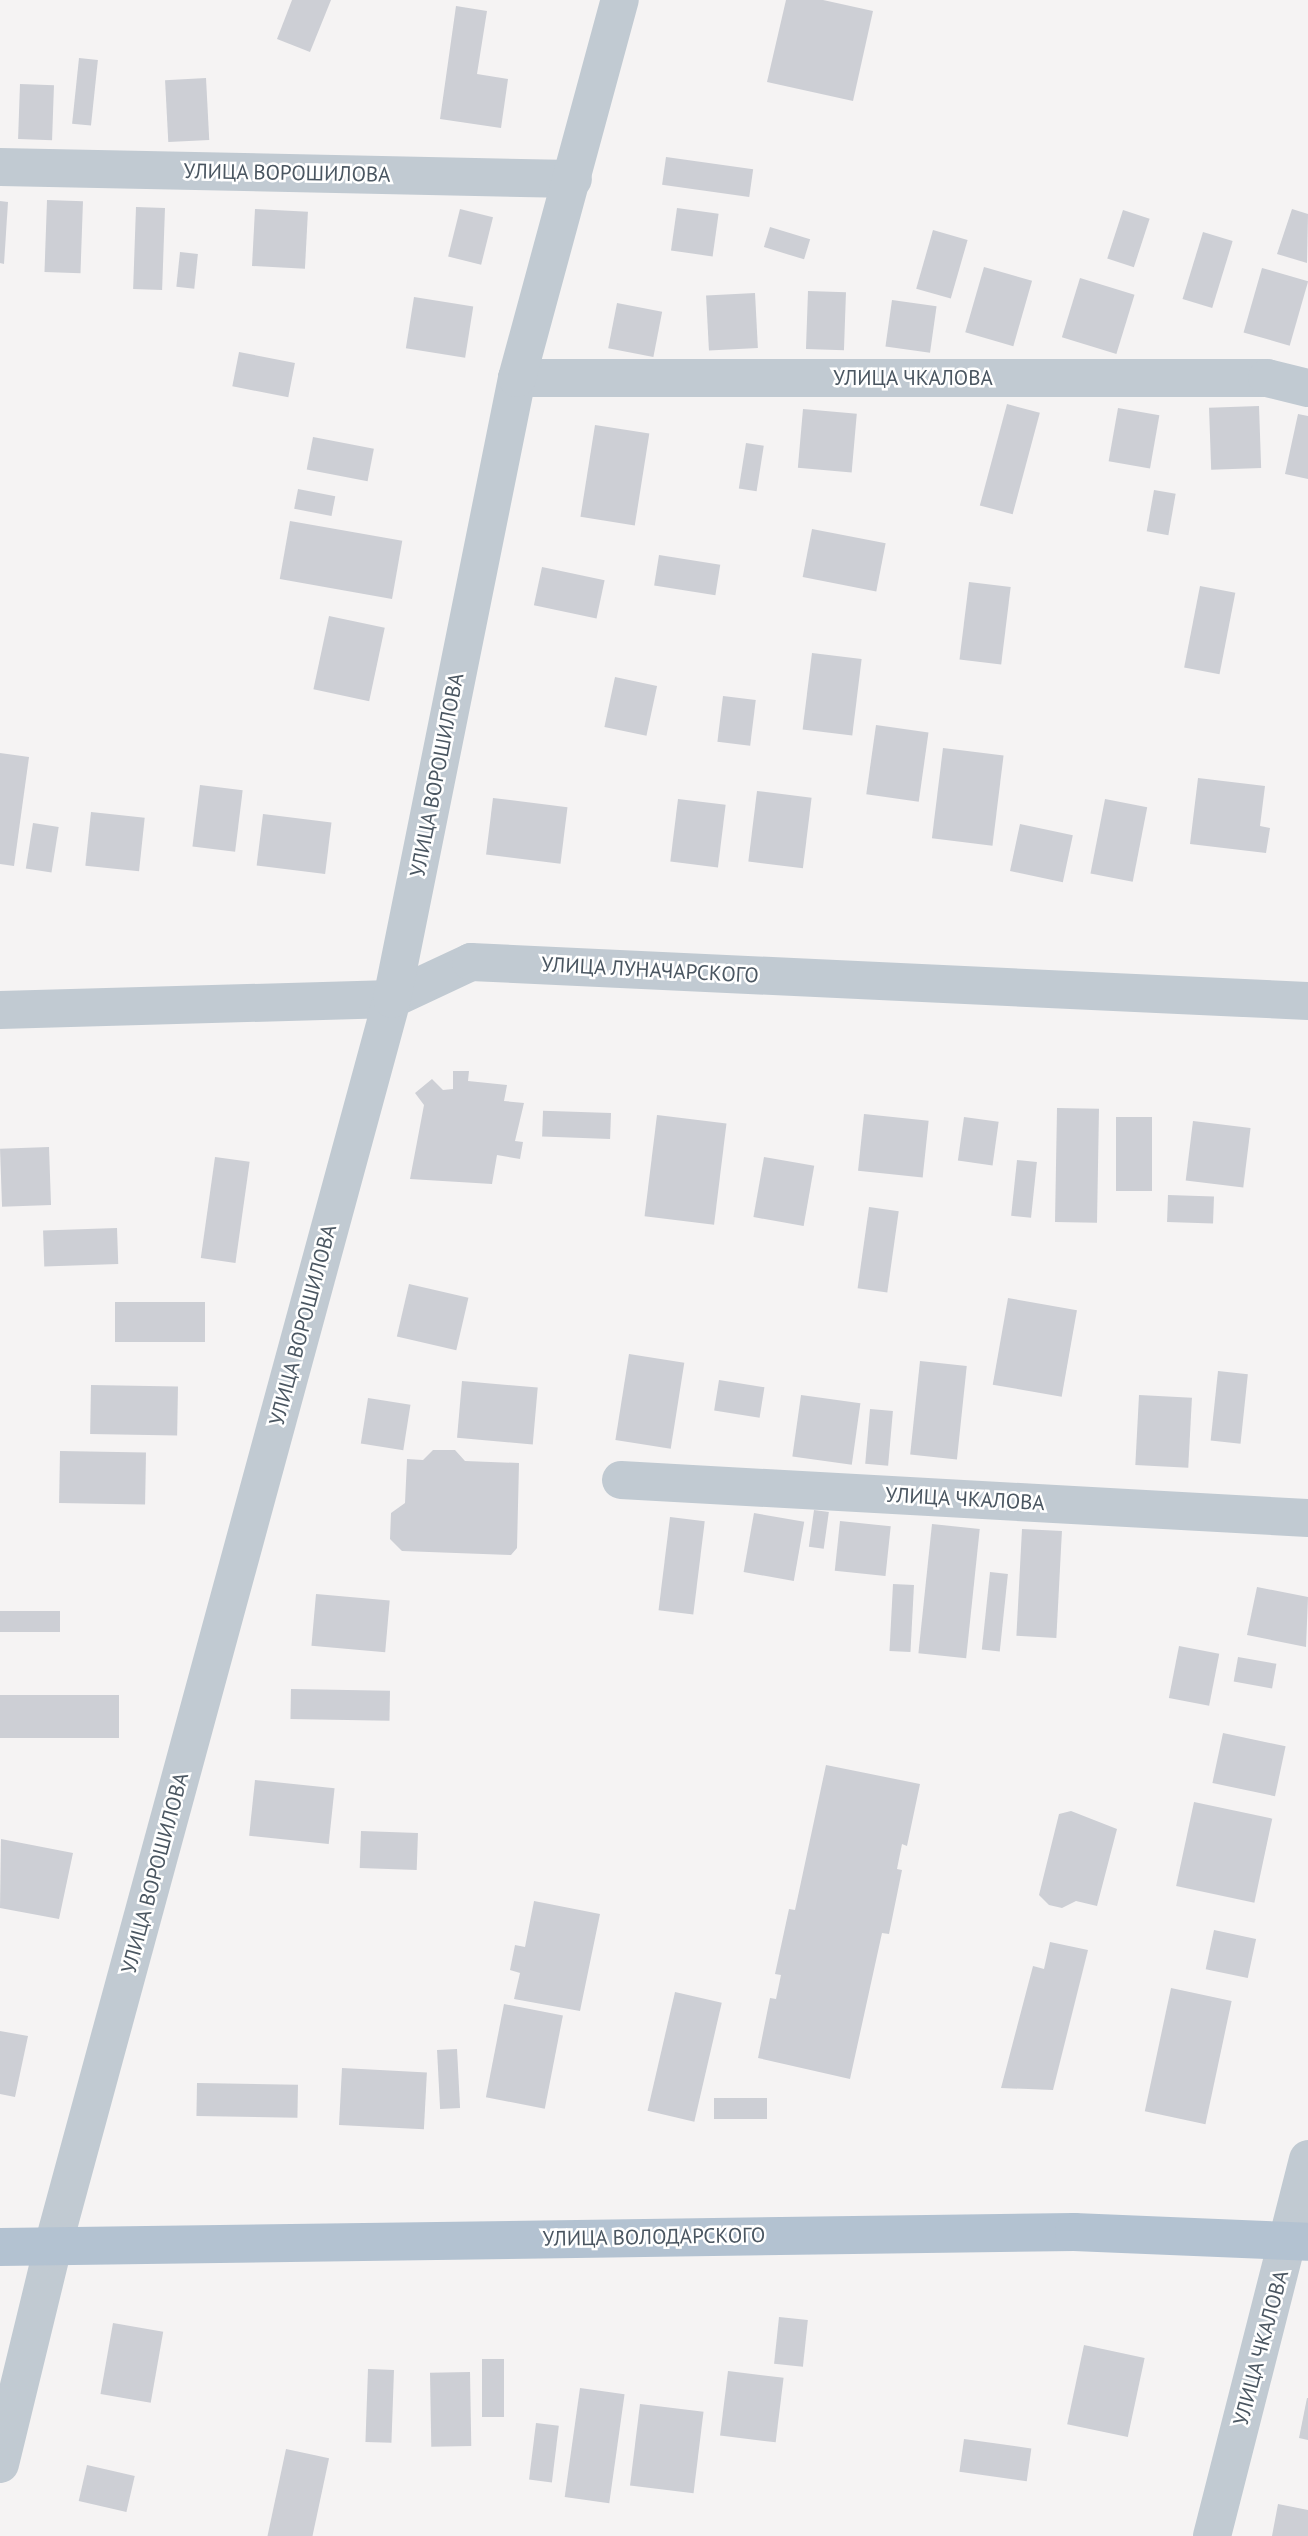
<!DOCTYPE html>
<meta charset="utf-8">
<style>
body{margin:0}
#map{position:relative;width:1308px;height:2536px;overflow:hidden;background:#f5f3f3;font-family:"PT Sans",sans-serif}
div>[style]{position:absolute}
.building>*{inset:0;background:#cdcfd5;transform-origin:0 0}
.minor>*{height:38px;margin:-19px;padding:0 19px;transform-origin:19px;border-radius:19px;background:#c1cad2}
.primary>*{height:38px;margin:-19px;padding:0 19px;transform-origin:19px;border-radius:19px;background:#b3c2d1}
span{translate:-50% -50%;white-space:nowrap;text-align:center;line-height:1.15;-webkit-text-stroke:5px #fff;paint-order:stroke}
.street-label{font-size:21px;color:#4a5661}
</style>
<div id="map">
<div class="building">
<i style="clip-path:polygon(292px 0,331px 0,310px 52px,277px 39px)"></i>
<i style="clip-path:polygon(786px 0,823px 0,873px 11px,853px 101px,767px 82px)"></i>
<i style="clip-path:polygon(456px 6px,487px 11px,477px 74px,508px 79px,501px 128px,440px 119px)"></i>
<i style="left:79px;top:58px;width:19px;height:66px;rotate:6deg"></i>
<i style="left:206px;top:78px;width:62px;height:41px;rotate:87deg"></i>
<i style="left:20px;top:84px;width:34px;height:55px;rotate:2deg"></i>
<i style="left:666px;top:157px;width:88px;height:28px;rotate:8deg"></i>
<i style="left:47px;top:200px;width:36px;height:72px;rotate:2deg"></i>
<i style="clip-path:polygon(0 201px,8px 202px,4px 264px,0 263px)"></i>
<i style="left:136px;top:207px;width:29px;height:82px;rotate:2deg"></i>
<i style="left:677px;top:208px;width:42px;height:43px;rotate:8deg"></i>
<i style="left:255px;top:209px;width:53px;height:57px;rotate:3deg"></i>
<i style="left:460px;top:209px;width:34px;height:49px;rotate:14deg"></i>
<i style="clip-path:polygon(1292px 209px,1308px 214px,1307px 263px,1277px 254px)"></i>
<i style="left:1123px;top:210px;width:28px;height:51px;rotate:18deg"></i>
<i style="left:770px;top:227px;width:42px;height:21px;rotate:17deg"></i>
<i style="left:933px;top:230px;width:36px;height:61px;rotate:16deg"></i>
<i style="left:1203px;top:232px;width:31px;height:70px;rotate:17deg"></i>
<i style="left:180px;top:252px;width:18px;height:35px;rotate:6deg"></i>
<i style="left:984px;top:267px;width:50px;height:68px;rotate:16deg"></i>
<i style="left:1262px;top:268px;width:48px;height:67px;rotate:16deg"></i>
<i style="left:1080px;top:278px;width:57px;height:62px;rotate:17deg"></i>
<i style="left:808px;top:291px;width:38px;height:58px;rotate:2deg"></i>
<i style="left:755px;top:293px;width:55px;height:49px;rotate:87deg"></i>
<i style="left:414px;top:297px;width:60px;height:52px;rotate:9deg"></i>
<i style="left:892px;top:300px;width:45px;height:47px;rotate:8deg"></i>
<i style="left:617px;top:303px;width:46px;height:46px;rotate:11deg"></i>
<i style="left:239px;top:352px;width:57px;height:35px;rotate:11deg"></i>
<i style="left:1007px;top:404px;width:34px;height:105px;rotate:15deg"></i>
<i style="left:1259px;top:406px;width:62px;height:50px;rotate:88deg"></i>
<i style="left:1118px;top:408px;width:42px;height:54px;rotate:10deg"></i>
<i style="left:803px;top:409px;width:54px;height:59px;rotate:5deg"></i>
<i style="clip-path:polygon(1298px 414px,1308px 416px,1308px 479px,1285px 474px)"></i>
<i style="left:595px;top:425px;width:55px;height:93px;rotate:9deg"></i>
<i style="left:313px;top:437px;width:62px;height:33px;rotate:11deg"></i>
<i style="left:746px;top:443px;width:18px;height:46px;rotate:9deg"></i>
<i style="left:298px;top:489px;width:38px;height:20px;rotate:11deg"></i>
<i style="left:1154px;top:490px;width:22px;height:42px;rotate:10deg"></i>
<i style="left:290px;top:521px;width:114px;height:59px;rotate:10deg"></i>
<i style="left:812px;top:529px;width:75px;height:49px;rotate:11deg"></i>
<i style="left:659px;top:555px;width:62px;height:31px;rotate:9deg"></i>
<i style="left:542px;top:567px;width:64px;height:39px;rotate:12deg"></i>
<i style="left:969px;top:582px;width:42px;height:78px;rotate:7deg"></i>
<i style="left:1200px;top:586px;width:36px;height:83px;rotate:11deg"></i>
<i style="left:329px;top:616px;width:57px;height:75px;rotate:12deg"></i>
<i style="left:812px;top:653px;width:50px;height:77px;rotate:7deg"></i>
<i style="left:615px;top:677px;width:43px;height:51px;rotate:12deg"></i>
<i style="left:723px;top:696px;width:33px;height:46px;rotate:7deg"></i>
<i style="left:876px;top:725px;width:53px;height:70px;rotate:8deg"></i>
<i style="left:943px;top:748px;width:61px;height:91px;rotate:7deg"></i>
<i style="clip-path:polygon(0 753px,29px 757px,14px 866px,0 864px)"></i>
<i style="clip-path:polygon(1198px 778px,1265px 786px,1260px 826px,1270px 828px,1266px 853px,1190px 844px)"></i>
<i style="left:200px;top:785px;width:43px;height:62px;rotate:7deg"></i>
<i style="left:757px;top:791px;width:55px;height:71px;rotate:7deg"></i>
<i style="left:493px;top:798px;width:75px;height:57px;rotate:7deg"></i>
<i style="left:678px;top:799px;width:48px;height:63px;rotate:7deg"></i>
<i style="left:1105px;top:799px;width:43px;height:76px;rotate:11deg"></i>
<i style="left:91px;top:812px;width:54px;height:54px;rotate:6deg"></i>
<i style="left:263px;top:814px;width:69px;height:52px;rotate:7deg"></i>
<i style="left:33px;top:823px;width:26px;height:46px;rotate:9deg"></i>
<i style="left:1020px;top:824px;width:54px;height:48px;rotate:12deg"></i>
<i style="clip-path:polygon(453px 1071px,469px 1071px,468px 1081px,507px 1085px,504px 1101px,524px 1103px,515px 1141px,523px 1142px,520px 1159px,497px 1155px,492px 1184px,410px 1179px,424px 1105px,415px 1093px,432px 1079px,443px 1090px,453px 1089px)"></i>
<i style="left:1057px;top:1108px;width:42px;height:114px;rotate:1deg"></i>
<i style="left:611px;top:1113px;width:26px;height:68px;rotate:92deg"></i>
<i style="left:864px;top:1114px;width:65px;height:57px;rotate:6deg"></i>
<i style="left:657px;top:1115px;width:70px;height:102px;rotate:7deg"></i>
<i style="left:964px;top:1117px;width:35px;height:44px;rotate:8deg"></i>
<i style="left:1116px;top:1117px;width:36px;height:74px"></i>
<i style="left:1193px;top:1121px;width:58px;height:60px;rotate:7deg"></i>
<i style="left:49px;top:1147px;width:58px;height:49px;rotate:88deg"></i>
<i style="left:215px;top:1157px;width:35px;height:102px;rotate:8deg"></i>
<i style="left:764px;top:1157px;width:51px;height:61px;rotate:10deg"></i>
<i style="left:1017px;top:1160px;width:20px;height:56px;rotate:6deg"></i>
<i style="left:1168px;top:1195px;width:46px;height:27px;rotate:2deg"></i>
<i style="left:869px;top:1207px;width:30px;height:82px;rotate:8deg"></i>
<i style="left:117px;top:1228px;width:36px;height:74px;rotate:88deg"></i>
<i style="left:409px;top:1284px;width:61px;height:54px;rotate:13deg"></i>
<i style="left:1008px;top:1298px;width:70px;height:88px;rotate:10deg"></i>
<i style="left:115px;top:1302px;width:90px;height:40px"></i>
<i style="left:629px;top:1354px;width:56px;height:87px;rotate:9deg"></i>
<i style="left:920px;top:1361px;width:47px;height:94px;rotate:6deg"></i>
<i style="left:1218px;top:1371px;width:30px;height:70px;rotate:6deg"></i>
<i style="left:719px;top:1380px;width:46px;height:31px;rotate:9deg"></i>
<i style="left:462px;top:1381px;width:76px;height:57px;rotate:5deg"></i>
<i style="left:91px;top:1385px;width:87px;height:49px;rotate:1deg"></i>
<i style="left:801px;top:1395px;width:60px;height:62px;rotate:8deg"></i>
<i style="left:1139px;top:1395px;width:53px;height:70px;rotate:3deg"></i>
<i style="left:368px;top:1398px;width:43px;height:46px;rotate:9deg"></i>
<i style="left:870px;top:1409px;width:23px;height:55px;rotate:5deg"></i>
<i style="clip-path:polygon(433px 1450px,455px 1450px,465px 1461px,519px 1463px,517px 1548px,511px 1555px,402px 1551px,390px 1539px,391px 1513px,405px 1503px,407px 1459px,423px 1460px)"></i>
<i style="left:60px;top:1451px;width:86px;height:52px;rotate:1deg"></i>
<i style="left:814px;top:1510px;width:15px;height:37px;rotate:8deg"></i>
<i style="left:754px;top:1513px;width:51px;height:60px;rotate:10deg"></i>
<i style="left:670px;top:1517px;width:35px;height:94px;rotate:7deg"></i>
<i style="left:840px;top:1521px;width:51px;height:50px;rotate:6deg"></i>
<i style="left:932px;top:1524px;width:48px;height:130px;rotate:6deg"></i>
<i style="left:1022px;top:1529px;width:40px;height:107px;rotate:3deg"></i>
<i style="left:990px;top:1572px;width:18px;height:78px;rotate:6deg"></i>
<i style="left:893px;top:1584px;width:21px;height:67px;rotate:3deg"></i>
<i style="clip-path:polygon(1257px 1587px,1308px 1597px,1306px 1647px,1247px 1635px)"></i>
<i style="left:316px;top:1594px;width:74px;height:52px;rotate:5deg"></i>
<i style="left:60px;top:1611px;width:21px;height:60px;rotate:90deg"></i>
<i style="left:1179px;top:1646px;width:41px;height:53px;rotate:11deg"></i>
<i style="left:1238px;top:1657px;width:39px;height:25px;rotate:10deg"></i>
<i style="left:291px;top:1689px;width:99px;height:30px;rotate:1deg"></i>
<i style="left:0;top:1695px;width:119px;height:43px"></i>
<i style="left:1223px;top:1733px;width:64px;height:51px;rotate:12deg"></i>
<i style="clip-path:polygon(826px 1765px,920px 1784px,907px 1846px,902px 1844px,897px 1869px,902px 1870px,889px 1934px,882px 1933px,850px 2079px,758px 2058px,770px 1998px,776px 1999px,781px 1975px,775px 1974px,789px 1909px,795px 1910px)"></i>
<i style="left:255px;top:1780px;width:80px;height:56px;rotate:6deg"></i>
<i style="left:1194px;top:1802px;width:80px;height:86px;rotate:12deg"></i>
<i style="clip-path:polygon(1071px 1811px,1117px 1829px,1097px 1906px,1076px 1901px,1062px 1908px,1049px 1905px,1039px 1895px,1059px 1814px)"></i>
<i style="left:361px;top:1831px;width:57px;height:37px;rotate:2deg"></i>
<i style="clip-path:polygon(1px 1839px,73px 1853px,59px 1919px,0 1908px)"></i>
<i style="clip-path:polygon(534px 1901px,600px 1914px,580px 2011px,514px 1999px,520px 1973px,510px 1970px,515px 1945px,525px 1947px)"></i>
<i style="left:1214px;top:1930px;width:43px;height:40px;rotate:12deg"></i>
<i style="clip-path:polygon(1050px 1942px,1088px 1950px,1053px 2090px,1001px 2088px,1033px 1966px,1044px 1969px)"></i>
<i style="left:1171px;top:1988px;width:62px;height:126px;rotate:12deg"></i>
<i style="left:675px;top:1992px;width:48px;height:122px;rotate:13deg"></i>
<i style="left:504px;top:2004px;width:60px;height:95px;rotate:11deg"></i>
<i style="clip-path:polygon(0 2031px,28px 2036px,15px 2097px,0 2094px)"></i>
<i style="left:457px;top:2049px;width:59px;height:20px;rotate:87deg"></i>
<i style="left:342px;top:2068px;width:85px;height:57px;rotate:3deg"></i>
<i style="left:197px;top:2083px;width:101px;height:33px;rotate:1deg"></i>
<i style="left:714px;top:2098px;width:53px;height:21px"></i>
<i style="left:779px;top:2317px;width:29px;height:47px;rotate:6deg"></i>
<i style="left:113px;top:2323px;width:51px;height:72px;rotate:10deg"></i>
<i style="left:1084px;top:2345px;width:62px;height:81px;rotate:12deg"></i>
<i style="left:482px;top:2359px;width:22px;height:58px"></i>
<i style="left:368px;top:2369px;width:26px;height:73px;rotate:2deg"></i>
<i style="left:728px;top:2371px;width:56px;height:65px;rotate:7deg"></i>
<i style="left:470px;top:2372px;width:74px;height:40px;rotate:89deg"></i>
<i style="left:580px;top:2388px;width:45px;height:110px;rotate:8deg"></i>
<i style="clip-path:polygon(1307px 2398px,1308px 2398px,1308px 2440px,1299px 2438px)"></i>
<i style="left:640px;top:2404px;width:64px;height:82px;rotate:7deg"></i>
<i style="left:536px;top:2423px;width:23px;height:57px;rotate:7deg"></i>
<i style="left:964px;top:2439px;width:68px;height:33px;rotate:8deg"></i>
<i style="left:286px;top:2449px;width:44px;height:89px;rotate:12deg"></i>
<i style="left:87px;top:2465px;width:49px;height:37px;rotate:13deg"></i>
<i style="clip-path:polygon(1278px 2504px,1308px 2510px,1308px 2536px,1272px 2536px)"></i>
</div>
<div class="minor">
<i style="left:0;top:167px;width:573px;rotate:1.2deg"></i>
<i style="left:517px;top:378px;width:750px"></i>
<i style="left:1267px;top:378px;width:42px;rotate:13.7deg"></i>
<i style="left:0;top:1010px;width:392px;rotate:-1.6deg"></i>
<i style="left:392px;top:999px;width:87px;rotate:-25.1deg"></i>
<i style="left:471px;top:962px;width:838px;rotate:2.67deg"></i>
<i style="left:621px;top:1480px;width:688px;rotate:3.17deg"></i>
<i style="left:0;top:2464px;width:224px;rotate:-76.3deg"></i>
<i style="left:53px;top:2246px;width:1292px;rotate:-74.79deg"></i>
<i style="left:392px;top:999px;width:633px;rotate:-78.62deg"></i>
<i style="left:517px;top:378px;width:392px;rotate:-74.8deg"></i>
<i style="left:1212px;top:2536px;width:389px;rotate:-75.7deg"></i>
</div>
<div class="primary">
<i style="left:0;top:2247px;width:1074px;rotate:-0.8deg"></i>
<i style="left:1074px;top:2232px;width:234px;rotate:2.4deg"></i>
</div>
<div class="street-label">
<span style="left:287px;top:173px;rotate:1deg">УЛИЦА ВОРОШИЛОВА</span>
<span style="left:913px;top:378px">УЛИЦА ЧКАЛОВА</span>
<span style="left:437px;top:775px;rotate:-79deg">УЛИЦА ВОРОШИЛОВА</span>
<span style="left:650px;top:970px;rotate:3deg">УЛИЦА ЛУНАЧАРСКОГО</span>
<span style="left:303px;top:1325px;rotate:-75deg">УЛИЦА ВОРОШИЛОВА</span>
<span style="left:965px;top:1499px;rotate:3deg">УЛИЦА ЧКАЛОВА</span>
<span style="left:155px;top:1873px;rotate:-75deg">УЛИЦА ВОРОШИЛОВА</span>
<span style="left:654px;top:2237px;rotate:-1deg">УЛИЦА ВОЛОДАРСКОГО</span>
<span style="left:1261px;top:2348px;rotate:-75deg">УЛИЦА ЧКАЛОВА</span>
</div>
</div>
